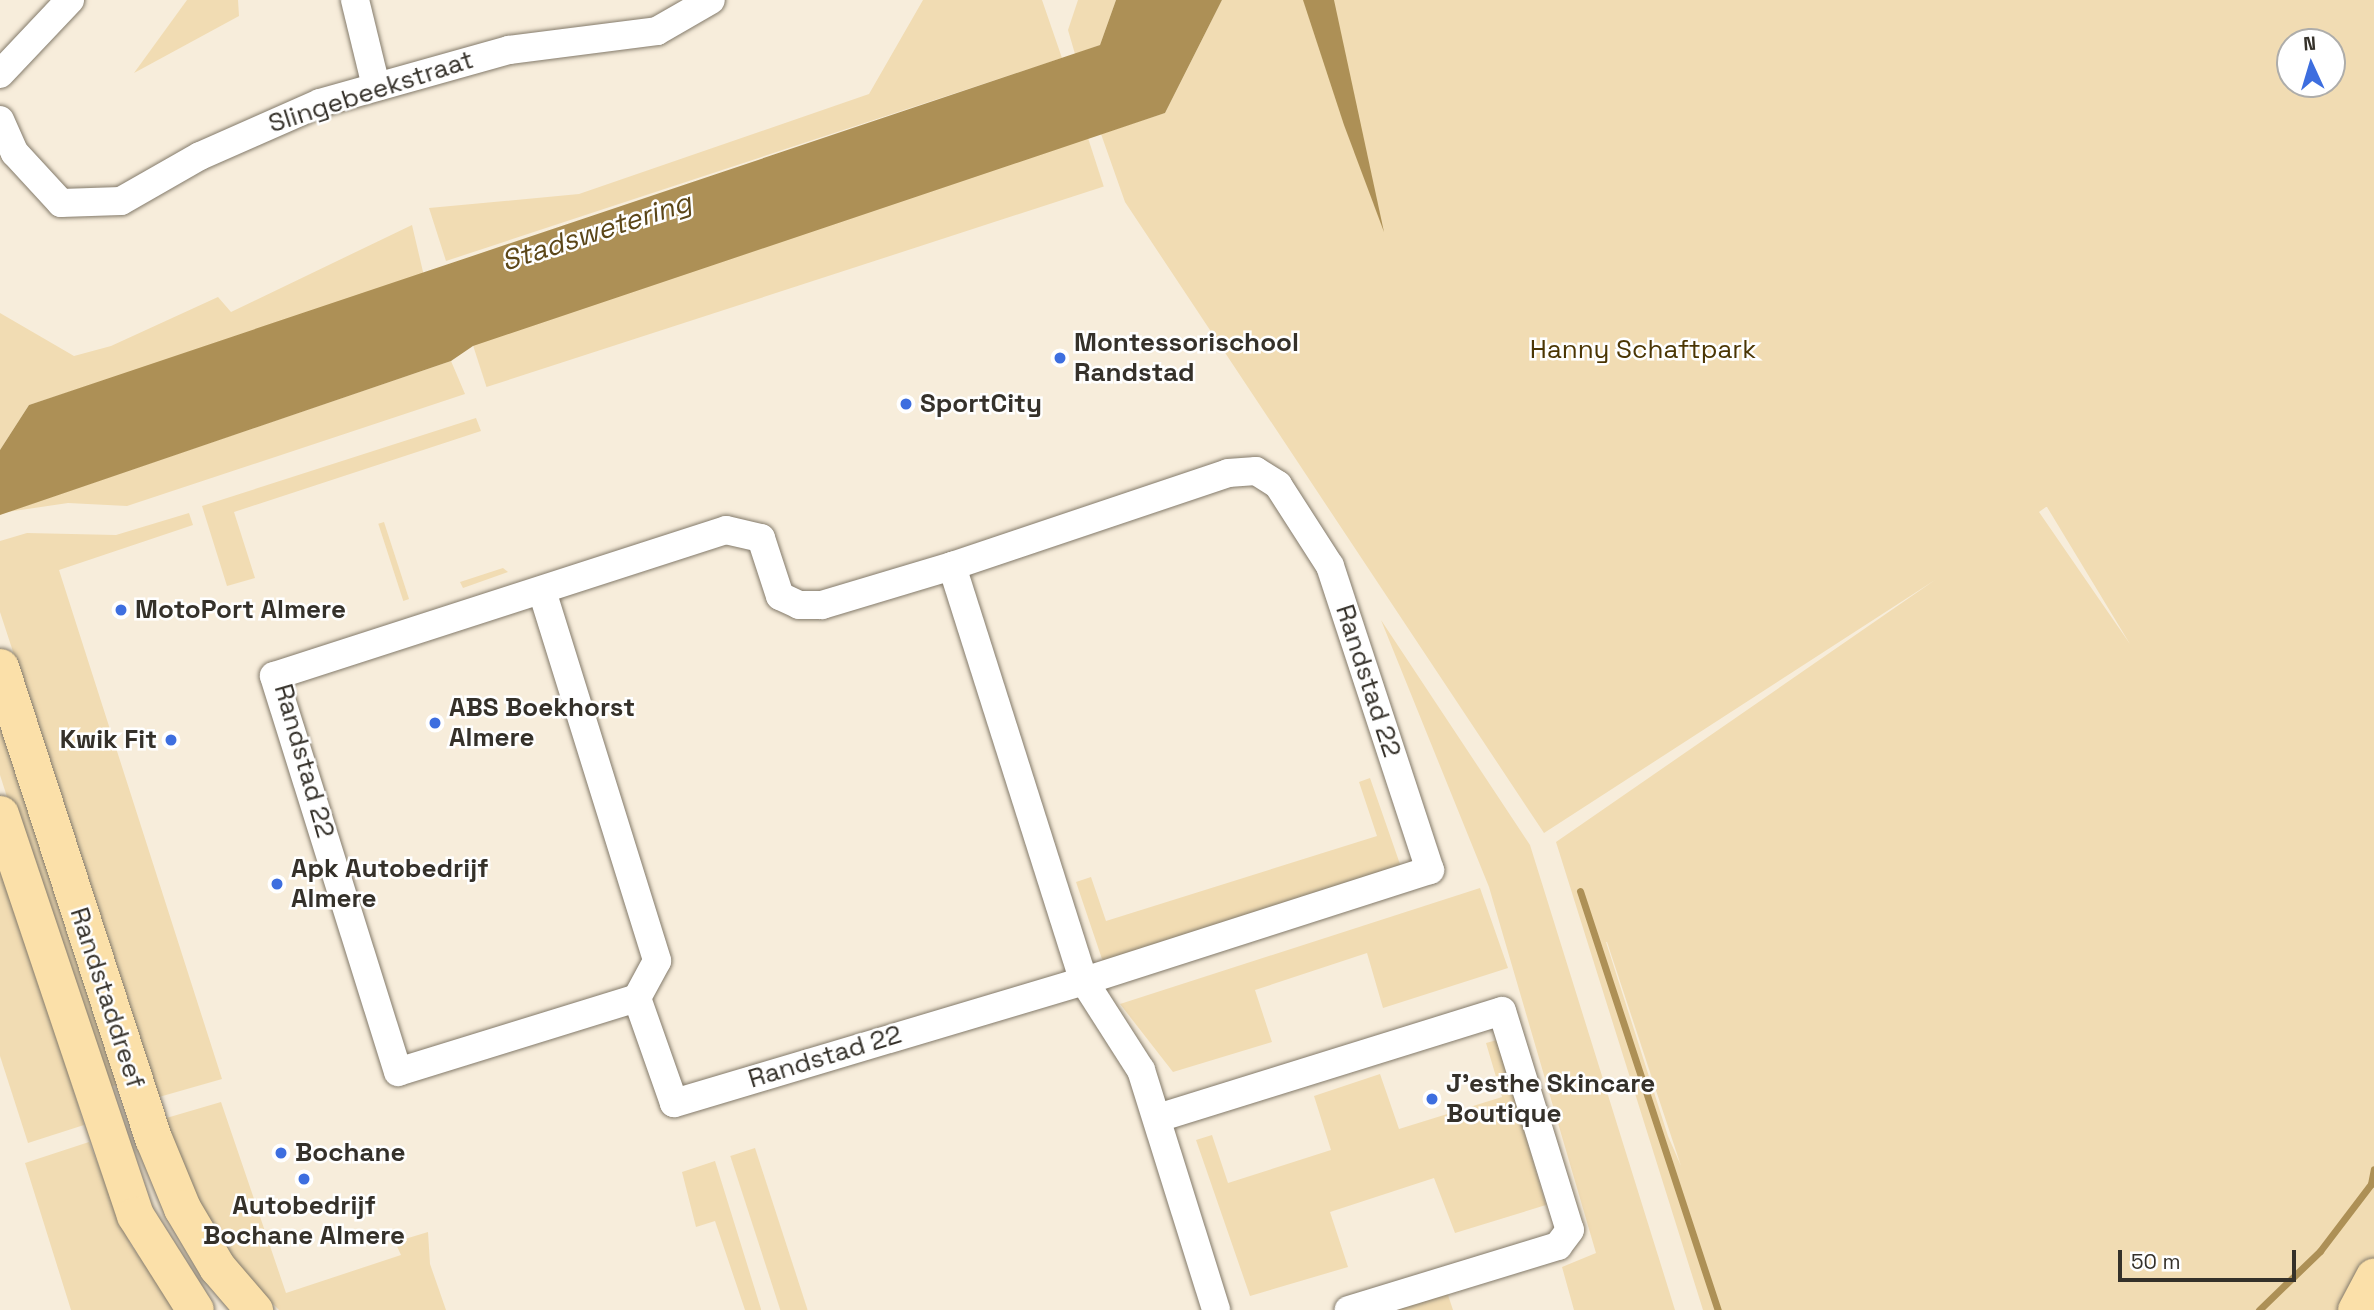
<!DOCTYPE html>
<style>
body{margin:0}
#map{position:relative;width:2374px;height:1310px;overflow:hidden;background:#f7eddb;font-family:"Space Grotesk",sans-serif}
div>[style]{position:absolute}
.green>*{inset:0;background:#f1dcb3;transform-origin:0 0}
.water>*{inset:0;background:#ad9056}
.stream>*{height:7px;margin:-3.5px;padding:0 3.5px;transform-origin:3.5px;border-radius:3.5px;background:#ad9056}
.roads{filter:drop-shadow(0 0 2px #837a6a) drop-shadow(0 0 2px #837a6a)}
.minor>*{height:28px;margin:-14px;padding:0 14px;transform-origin:14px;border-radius:14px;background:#fff}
.major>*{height:37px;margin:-18.5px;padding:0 18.5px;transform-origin:18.5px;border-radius:18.5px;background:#fbe0a9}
.dots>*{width:19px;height:19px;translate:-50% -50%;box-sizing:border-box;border:4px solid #fff;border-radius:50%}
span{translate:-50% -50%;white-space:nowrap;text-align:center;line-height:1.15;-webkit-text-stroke:5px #fff;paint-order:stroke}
.street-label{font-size:26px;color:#35312a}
.poi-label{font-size:26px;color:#35312a;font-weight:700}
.left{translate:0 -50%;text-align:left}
.right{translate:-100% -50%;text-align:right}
.park-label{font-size:26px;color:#4b3604}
.water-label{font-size:28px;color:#5b4618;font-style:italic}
.north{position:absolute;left:2276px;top:28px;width:70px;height:70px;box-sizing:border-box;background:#fff;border:2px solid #aeadaa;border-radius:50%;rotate:356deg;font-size:19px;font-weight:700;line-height:28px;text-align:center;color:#35312a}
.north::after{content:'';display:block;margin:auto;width:24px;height:32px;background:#3d6edf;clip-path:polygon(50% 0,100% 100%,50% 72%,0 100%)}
.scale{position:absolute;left:2118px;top:1250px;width:178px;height:32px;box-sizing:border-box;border:4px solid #35312a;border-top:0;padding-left:9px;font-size:21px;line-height:24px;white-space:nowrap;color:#35312a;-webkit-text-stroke:5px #fff;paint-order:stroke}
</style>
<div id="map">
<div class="green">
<i style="clip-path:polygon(187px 0,238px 0,239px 16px,134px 73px)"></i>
<i style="clip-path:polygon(923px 0,1042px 0,1062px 58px,446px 261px,429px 208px,579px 194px,869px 94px)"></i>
<i style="clip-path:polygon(1078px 0,1116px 0,1100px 45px,1075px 54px,1068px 30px)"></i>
<i style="clip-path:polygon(evenodd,1222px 0,2374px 0,2374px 1261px,2343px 1310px,1703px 1310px,1556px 842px,1935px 580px,1544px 833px,1125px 202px,1101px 134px,1165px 113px,1222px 0,2290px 42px,2332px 42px,2332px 84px,2290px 84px,2290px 42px,1222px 0,2046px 507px,2047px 507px,2130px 644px,2039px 512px,2046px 507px,1222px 0,1606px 942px,1607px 942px,1681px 1166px,1668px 1136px,1606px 942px)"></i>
<i style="left:1088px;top:138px;width:51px;height:649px;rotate:72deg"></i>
<i style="clip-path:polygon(412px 225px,424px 276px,29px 405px,0 450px,0 313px,74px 356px,111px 346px,218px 297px,231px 312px)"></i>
<i style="clip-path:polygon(451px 361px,465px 394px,127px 506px,68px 503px,7px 512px)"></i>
<i style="clip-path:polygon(476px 418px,481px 431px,234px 512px,255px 578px,227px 586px,202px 506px)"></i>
<i style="clip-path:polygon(189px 513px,193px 525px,59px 570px,222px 1079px,159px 1097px,0 612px,0 541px,27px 533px,116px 535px)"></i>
<i style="left:384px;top:522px;width:81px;height:6px;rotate:72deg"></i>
<i style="clip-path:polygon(503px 568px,508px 572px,463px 588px,460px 582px)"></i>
<i style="clip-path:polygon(1381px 620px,1530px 845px,1675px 1310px,1574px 1310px,1562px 1267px,1596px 1253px,1489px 887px)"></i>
<i style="clip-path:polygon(0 706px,123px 1084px,100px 1088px,0 775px)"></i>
<i style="clip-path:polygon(1370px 778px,1401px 867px,1103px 962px,1076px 882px,1091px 877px,1106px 921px,1377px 836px,1359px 782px)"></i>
<i style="clip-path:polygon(0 847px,84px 1125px,28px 1143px,0 1056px)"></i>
<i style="clip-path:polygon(1480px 888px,1508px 968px,1383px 1008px,1367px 953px,1255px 990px,1272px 1042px,1173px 1072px,1120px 1004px)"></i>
<i style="clip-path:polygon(1497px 1040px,1546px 1205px,1455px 1233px,1434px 1178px,1330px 1212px,1348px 1267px,1250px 1296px,1196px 1140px,1212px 1135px,1228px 1183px,1331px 1150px,1314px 1096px,1380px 1074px,1399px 1129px,1502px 1097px,1486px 1043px)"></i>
<i style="clip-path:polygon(221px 1102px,286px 1293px,401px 1255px,395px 1242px,428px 1232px,430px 1264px,446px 1310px,279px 1310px,248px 1279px,199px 1206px,163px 1119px)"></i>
<i style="clip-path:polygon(89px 1142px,130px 1244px,177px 1310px,71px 1310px,25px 1163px)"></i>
<i style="left:755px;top:1148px;width:170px;height:26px;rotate:72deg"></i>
<i style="clip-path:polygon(715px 1161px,761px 1309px,761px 1310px,745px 1310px,715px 1221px,696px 1227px,682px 1172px)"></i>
<i style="clip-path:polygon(1446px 1289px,1453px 1310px,1389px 1310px)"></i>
</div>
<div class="water">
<i style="clip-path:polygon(1116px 0,1222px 0,1165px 113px,473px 346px,451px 361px,0 515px,0 450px,29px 405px,1100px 45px)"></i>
<i style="clip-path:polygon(1303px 0,1334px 0,1384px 232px,1344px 125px)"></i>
</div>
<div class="stream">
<i style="left:1580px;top:891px;width:441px;rotate:71.8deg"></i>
<i style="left:2259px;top:1310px;width:85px;rotate:-44deg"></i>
<i style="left:2320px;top:1251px;width:84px;rotate:-52.7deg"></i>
<i style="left:2371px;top:1184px;width:15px;rotate:-79deg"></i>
</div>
<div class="roads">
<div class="minor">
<i style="left:355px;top:0;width:89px;rotate:76.3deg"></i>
<i style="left:0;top:74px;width:102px;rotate:-46.6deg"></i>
<i style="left:0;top:120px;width:36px;rotate:66deg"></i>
<i style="left:15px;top:153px;width:68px;rotate:47.4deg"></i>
<i style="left:61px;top:203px;width:60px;rotate:-1.9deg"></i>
<i style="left:121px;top:201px;width:91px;rotate:-29.7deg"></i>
<i style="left:200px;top:156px;width:131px;rotate:-23.8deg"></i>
<i style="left:320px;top:103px;width:196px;rotate:-15.7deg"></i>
<i style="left:509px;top:50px;width:149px;rotate:-7.3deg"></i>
<i style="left:657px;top:31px;width:62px;rotate:-29.9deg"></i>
<i style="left:952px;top:566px;width:291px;rotate:-18.6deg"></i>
<i style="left:1228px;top:473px;width:28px;rotate:-4deg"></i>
<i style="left:1256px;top:471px;width:26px;rotate:32deg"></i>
<i style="left:1278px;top:485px;width:96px;rotate:57.3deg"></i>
<i style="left:1330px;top:566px;width:320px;rotate:71.8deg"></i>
<i style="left:1430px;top:870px;width:363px;rotate:162.2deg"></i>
<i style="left:1084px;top:981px;width:428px;rotate:163.4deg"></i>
<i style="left:674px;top:1103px;width:111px;rotate:-109.4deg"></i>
<i style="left:637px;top:998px;width:250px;rotate:162.8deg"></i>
<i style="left:398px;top:1072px;width:415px;rotate:-107.4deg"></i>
<i style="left:274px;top:676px;width:475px;rotate:-17.9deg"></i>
<i style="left:726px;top:530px;width:36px;rotate:13deg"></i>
<i style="left:761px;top:538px;width:61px;rotate:71.9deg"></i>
<i style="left:780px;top:596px;width:21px;rotate:25deg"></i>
<i style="left:799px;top:605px;width:23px"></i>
<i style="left:822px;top:605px;width:136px;rotate:-16.7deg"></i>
<i style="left:952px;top:566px;width:435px;rotate:72.4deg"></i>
<i style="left:1084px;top:981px;width:106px;rotate:57.4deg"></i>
<i style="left:1141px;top:1070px;width:251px;rotate:72.6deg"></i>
<i style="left:543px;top:594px;width:384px;rotate:72.7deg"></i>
<i style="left:657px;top:961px;width:42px;rotate:118.4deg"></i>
<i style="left:1158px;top:1118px;width:360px;rotate:-17.3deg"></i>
<i style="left:1502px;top:1011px;width:229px;rotate:72.8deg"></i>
<i style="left:1570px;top:1230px;width:20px;rotate:127deg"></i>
<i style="left:1558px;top:1246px;width:219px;rotate:163deg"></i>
</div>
<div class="major">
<i style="left:0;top:667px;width:497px;rotate:72deg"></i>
<i style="left:154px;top:1140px;width:74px;rotate:67.6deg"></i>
<i style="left:182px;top:1208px;width:69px;rotate:59.3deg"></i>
<i style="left:217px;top:1267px;width:57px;rotate:49.3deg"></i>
<i style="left:0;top:814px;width:423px;rotate:71.4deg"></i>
<i style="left:135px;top:1215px;width:112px;rotate:57.7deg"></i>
<i style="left:2356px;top:1310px;width:38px;rotate:-62deg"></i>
</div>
</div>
<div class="dots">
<i style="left:1060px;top:358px;background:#3d6edf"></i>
<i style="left:906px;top:404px;background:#3d6edf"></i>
<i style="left:121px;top:610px;background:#3d6edf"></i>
<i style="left:435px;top:723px;background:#3d6edf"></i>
<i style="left:171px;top:740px;background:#3d6edf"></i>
<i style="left:277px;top:884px;background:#3d6edf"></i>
<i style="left:1432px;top:1099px;background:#3d6edf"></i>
<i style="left:281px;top:1153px;background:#3d6edf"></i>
<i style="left:304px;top:1179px;background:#3d6edf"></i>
</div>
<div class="street-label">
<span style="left:371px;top:92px;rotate:-18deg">Slingebeekstraat</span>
<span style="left:1368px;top:681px;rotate:72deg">Randstad 22</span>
<span style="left:304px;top:761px;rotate:74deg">Randstad 22</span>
<span style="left:107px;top:998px;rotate:72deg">Randstaddreef</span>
<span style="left:825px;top:1057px;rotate:-17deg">Randstad 22</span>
</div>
<div class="poi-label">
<span class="left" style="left:1074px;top:358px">Montessorischool<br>Randstad</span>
<span class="left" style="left:920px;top:404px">SportCity</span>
<span class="left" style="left:135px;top:610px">MotoPort Almere</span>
<span class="left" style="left:449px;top:723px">ABS Boekhorst<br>Almere</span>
<span class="right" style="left:157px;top:740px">Kwik Fit</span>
<span class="left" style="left:291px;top:884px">Apk Autobedrijf<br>Almere</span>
<span class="left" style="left:1446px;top:1099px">J'esthe Skincare<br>Boutique</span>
<span class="left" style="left:295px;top:1153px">Bochane</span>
<span style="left:304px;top:1221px">Autobedrijf<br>Bochane Almere</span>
</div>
<div class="park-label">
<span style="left:1643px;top:350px">Hanny Schaftpark</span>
</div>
<div class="water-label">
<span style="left:596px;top:231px;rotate:-18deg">Stadswetering</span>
</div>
<div class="north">N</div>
<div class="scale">50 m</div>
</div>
